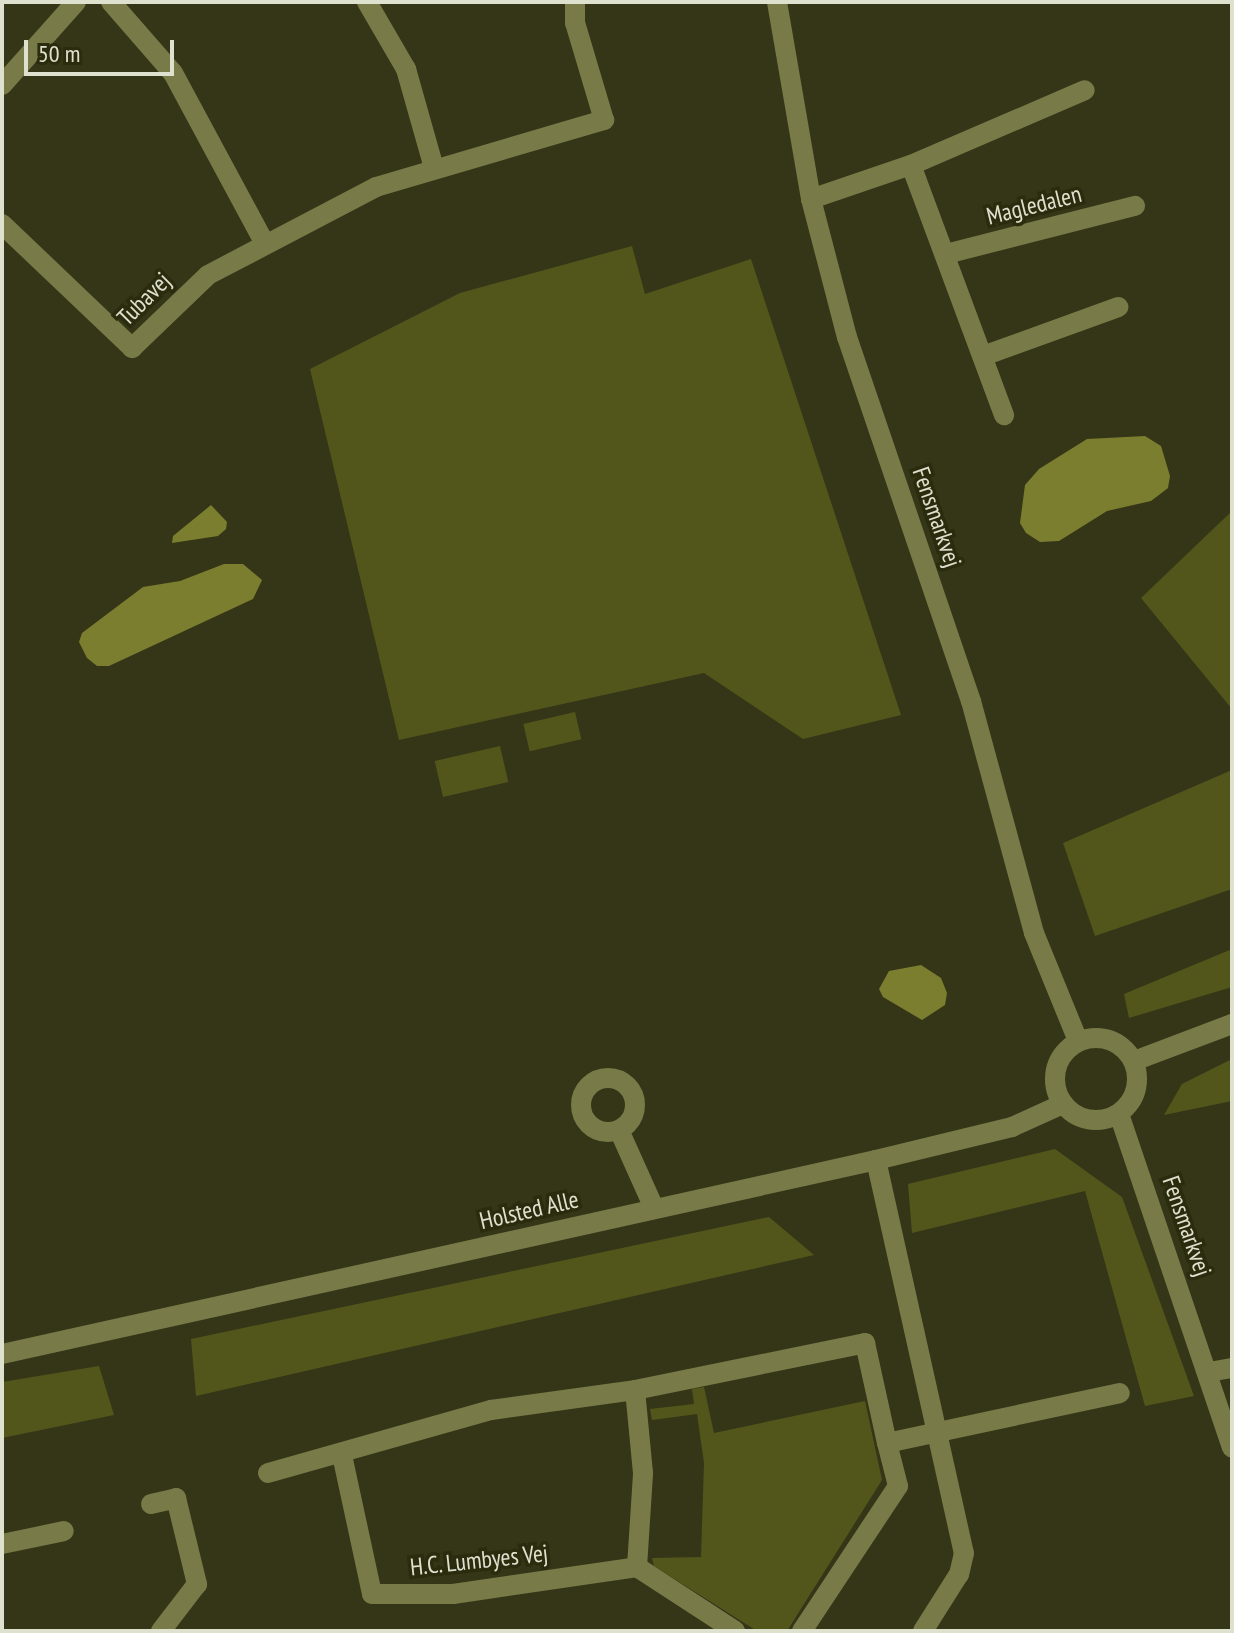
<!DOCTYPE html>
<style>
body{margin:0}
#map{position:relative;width:1234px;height:1633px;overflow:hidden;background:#353618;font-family:"PT Sans Narrow",sans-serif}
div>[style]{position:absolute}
.green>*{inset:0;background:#53561b;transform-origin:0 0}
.water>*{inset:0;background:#7b7e2f}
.minor>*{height:20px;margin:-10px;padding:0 10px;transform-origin:10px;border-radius:10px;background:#787b48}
.minor>.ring{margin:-10px;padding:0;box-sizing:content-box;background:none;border:20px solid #787b48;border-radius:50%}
span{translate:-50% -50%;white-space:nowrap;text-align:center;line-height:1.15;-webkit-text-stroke:7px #2b2c0d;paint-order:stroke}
.street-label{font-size:24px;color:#dfe1cf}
.frame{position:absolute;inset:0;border:4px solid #dfe1cf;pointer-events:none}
.scale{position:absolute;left:24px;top:40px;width:150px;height:36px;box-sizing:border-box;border:4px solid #dfe1cf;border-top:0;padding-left:10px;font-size:24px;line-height:28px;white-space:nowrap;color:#dfe1cf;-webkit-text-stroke:6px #2b2c0d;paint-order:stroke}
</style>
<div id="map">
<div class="green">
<i style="clip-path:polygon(632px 246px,645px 294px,751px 259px,901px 715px,803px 739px,704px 673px,399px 740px,310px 369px,460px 293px)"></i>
<i style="clip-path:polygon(1232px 511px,1232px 709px,1141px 598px)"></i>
<i style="left:575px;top:712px;width:28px;height:53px;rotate:77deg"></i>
<i style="left:500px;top:746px;width:37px;height:67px;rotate:77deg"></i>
<i style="clip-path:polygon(1232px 770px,1232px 889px,1095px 936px,1063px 843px)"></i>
<i style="clip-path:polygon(1232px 949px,1232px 987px,1129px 1018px,1124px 994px)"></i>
<i style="clip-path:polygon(1232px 1059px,1232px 1101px,1164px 1115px,1182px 1084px)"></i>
<i style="clip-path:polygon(1055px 1149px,1122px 1197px,1194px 1396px,1145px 1406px,1085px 1191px,912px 1233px,908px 1184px)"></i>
<i style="clip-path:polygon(769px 1217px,814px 1255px,196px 1396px,191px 1339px)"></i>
<i style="clip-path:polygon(99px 1366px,114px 1415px,2px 1438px,2px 1382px)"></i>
<i style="clip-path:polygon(704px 1387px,714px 1433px,865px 1401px,882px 1480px,787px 1631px,757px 1631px,654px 1566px,652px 1558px,701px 1557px,704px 1463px,697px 1414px,652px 1420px,650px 1409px,694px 1404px,692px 1389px)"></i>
</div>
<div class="water">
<i style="clip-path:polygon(1145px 436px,1161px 446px,1170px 476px,1168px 488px,1151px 501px,1107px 511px,1059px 541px,1040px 542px,1026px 533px,1020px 523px,1025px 485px,1039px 469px,1087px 439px)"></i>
<i style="clip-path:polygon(211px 505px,227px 522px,226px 529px,218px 536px,172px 543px,173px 536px)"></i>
<i style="clip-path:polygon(224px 564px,243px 564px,262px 580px,253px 599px,109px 666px,97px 666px,87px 658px,79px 642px,82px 633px,143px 587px,180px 581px)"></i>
<i style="clip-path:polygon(921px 965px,941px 978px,947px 993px,945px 1005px,922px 1020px,883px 997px,879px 989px,889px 971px)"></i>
</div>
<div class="minor">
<i style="left:111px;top:2px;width:94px;rotate:48.9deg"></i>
<i style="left:173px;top:73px;width:194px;rotate:61.7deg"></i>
<i style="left:367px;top:2px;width:78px;rotate:59.8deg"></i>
<i style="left:406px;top:69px;width:103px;rotate:74.2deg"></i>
<i style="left:777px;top:2px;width:200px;rotate:80.2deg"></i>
<i style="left:811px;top:199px;width:143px;rotate:75.4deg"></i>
<i style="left:847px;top:337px;width:385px;rotate:71.2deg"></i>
<i style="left:971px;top:701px;width:240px;rotate:74.8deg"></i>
<i style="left:1034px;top:933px;width:117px;rotate:67.8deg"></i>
<i style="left:2px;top:85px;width:111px;rotate:-48.3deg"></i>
<i style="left:911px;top:165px;width:267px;rotate:69.6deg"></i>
<i style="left:811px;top:199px;width:106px;rotate:-18.8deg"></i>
<i style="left:911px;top:165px;width:189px;rotate:-23.3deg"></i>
<i style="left:2px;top:224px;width:180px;rotate:43.6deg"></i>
<i style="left:132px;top:348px;width:105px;rotate:-43.8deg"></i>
<i style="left:208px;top:275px;width:190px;rotate:-27.6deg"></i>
<i style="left:376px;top:187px;width:238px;rotate:-16.4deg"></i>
<i style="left:604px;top:120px;width:101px;rotate:-106.6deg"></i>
<i style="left:575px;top:23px;width:21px;rotate:-90deg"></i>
<i style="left:946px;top:254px;width:195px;rotate:-14.3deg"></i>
<i style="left:983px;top:356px;width:144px;rotate:-19.9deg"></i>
<i class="ring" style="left:1055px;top:1038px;width:62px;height:62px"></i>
<i style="left:1134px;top:1061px;width:105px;rotate:-20.7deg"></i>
<i class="ring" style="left:581px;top:1078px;width:34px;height:34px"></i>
<i style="left:1119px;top:1114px;width:352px;rotate:71.3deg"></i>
<i style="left:619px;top:1130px;width:85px;rotate:65.8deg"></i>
<i style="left:876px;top:1160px;width:403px;rotate:77.4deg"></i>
<i style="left:964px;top:1553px;width:22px;rotate:103deg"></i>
<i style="left:959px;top:1574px;width:67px;rotate:122.3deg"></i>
<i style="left:2px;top:1354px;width:895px;rotate:-12.51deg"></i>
<i style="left:876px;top:1160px;width:140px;rotate:-13.6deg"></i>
<i style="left:1012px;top:1127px;width:56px;rotate:-24.3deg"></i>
<i style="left:1209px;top:1372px;width:23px;rotate:-10deg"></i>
<i style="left:342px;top:1455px;width:142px;rotate:77.8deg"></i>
<i style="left:372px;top:1594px;width:81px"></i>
<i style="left:453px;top:1594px;width:186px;rotate:-8.3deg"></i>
<i style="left:637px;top:1567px;width:117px;rotate:33.1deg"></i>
<i style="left:268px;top:1473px;width:232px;rotate:-15.8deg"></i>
<i style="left:491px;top:1410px;width:145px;rotate:-7.9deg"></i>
<i style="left:151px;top:1504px;width:26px;rotate:-13deg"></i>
<i style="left:176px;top:1498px;width:89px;rotate:76.3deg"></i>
<i style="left:197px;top:1584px;width:59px;rotate:127.5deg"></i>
<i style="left:2px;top:1544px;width:63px;rotate:-11.8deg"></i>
<i style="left:637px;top:1567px;width:94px;rotate:-86.3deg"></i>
<i style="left:643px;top:1473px;width:83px;rotate:-95.5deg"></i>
<i style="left:635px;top:1390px;width:235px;rotate:-11.5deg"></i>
<i style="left:865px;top:1343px;width:102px;rotate:77.6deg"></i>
<i style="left:887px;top:1443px;width:238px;rotate:-12.1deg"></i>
<i style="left:802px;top:1631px;width:174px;rotate:-56.5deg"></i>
<i style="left:898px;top:1486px;width:44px;rotate:-104.3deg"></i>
</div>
<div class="street-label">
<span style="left:1034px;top:205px;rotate:-14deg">Magledalen</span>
<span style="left:144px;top:299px;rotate:-45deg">Tubavej</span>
<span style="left:937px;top:517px;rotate:71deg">Fensmarkvej</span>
<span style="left:529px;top:1210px;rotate:-13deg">Holsted Alle</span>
<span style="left:1187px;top:1226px;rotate:71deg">Fensmarkvej</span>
<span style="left:479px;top:1560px;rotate:-6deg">H.C. Lumbyes Vej</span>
</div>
<div class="frame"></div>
<div class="scale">50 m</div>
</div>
